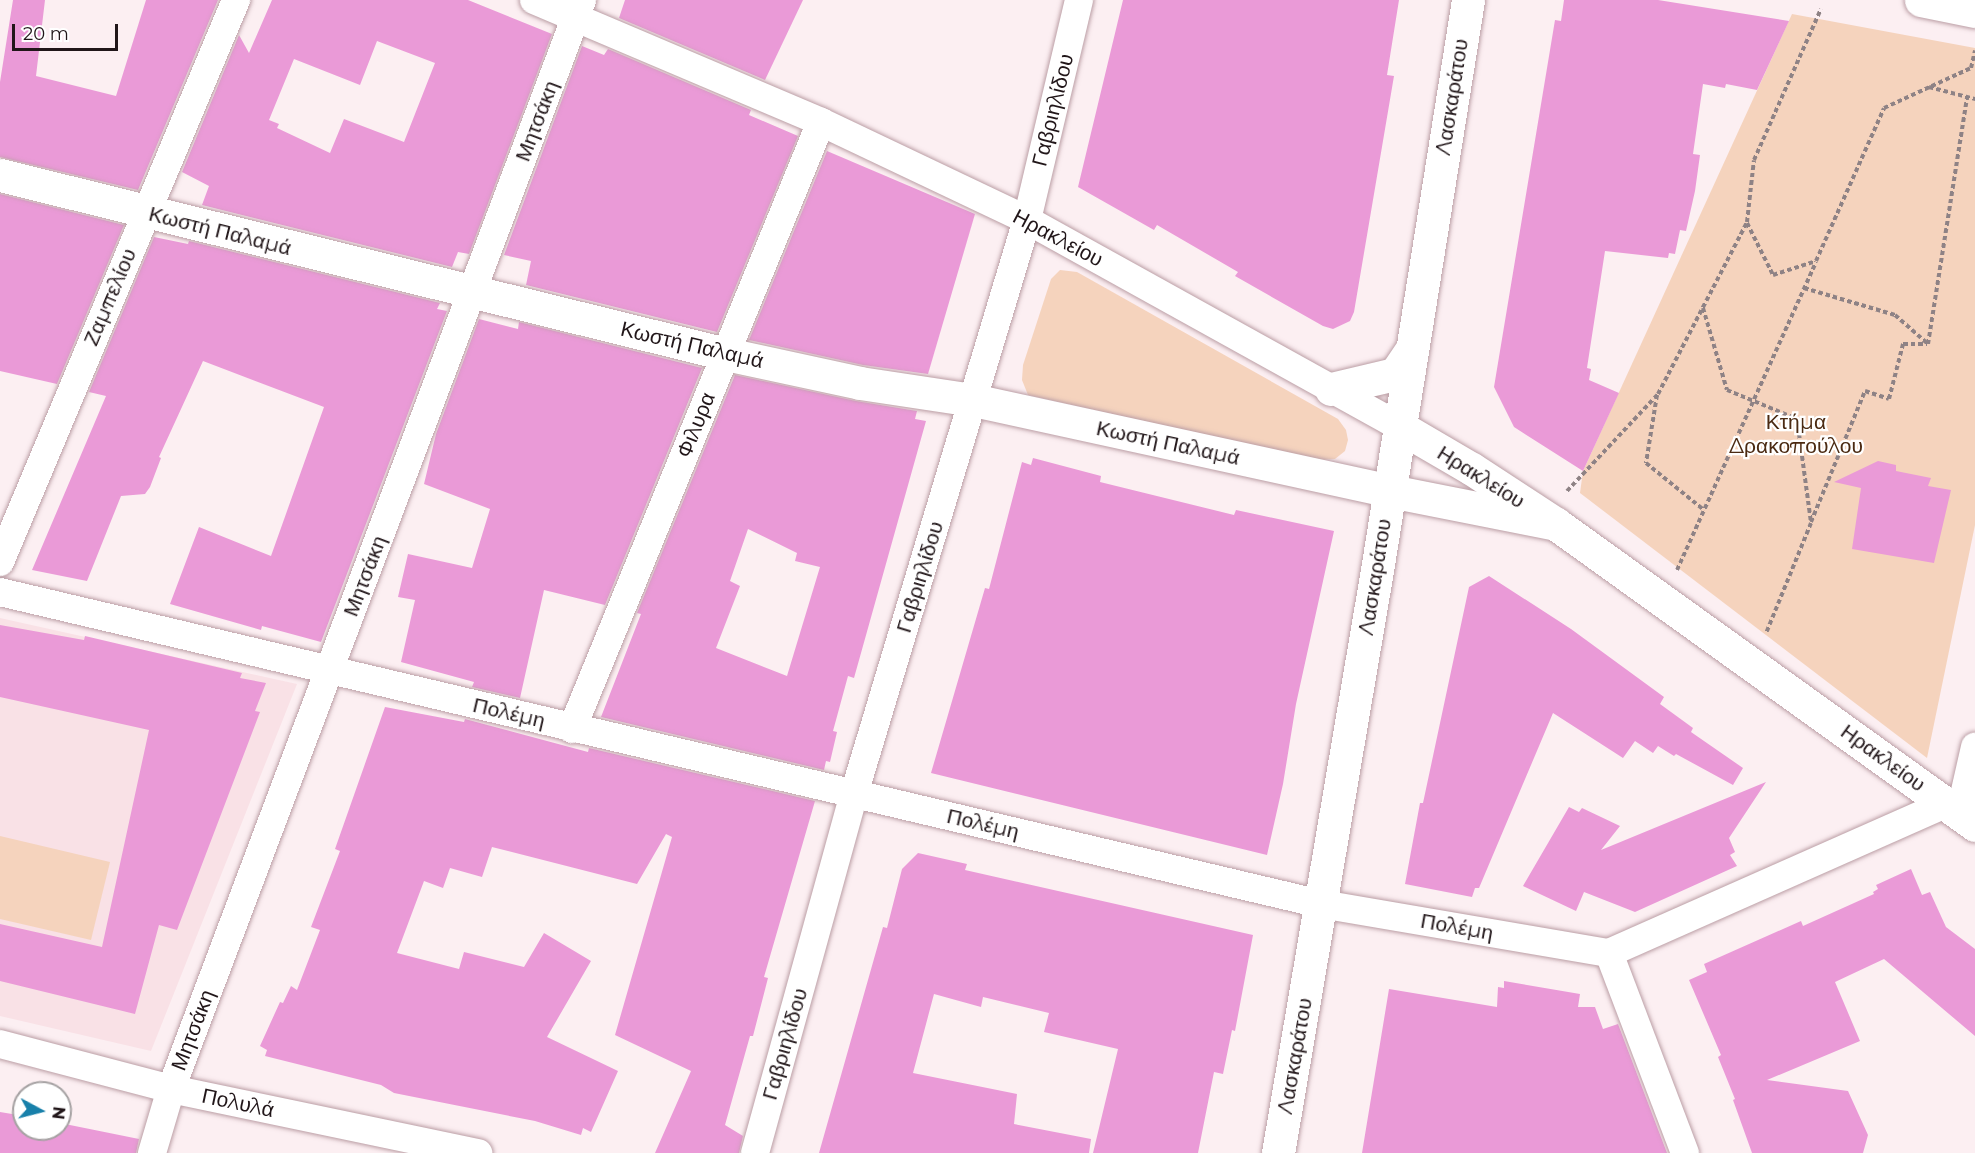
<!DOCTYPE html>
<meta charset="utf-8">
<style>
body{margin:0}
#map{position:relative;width:1975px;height:1153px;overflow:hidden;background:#fceff2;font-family:Montserrat,sans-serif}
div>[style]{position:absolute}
.built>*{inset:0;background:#f9e1e6}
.green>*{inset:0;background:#f5d3bd}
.building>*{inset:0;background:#ea9ad7}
.path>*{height:4px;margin-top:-2px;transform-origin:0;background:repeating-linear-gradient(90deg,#8e8285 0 4.5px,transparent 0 7.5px)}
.roads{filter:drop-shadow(0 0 2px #bb9ea5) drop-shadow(0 0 2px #bb9ea5)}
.street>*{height:28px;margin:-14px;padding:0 14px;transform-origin:14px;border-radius:14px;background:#fff}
.secondary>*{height:33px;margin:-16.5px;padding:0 16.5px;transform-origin:16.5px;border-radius:16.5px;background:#fff}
.primary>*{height:33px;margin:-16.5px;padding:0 16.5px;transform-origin:16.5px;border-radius:16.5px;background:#fff}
span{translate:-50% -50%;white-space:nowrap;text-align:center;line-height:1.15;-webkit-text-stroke:4.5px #fff;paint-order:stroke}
.street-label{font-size:21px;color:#211619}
.park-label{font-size:21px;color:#4b2a12}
.north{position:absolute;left:12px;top:1081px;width:60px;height:60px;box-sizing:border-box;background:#fff;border:2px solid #a6a2a3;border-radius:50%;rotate:97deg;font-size:16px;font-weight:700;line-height:24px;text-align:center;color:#211619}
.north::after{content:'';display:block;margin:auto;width:21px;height:27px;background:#1880aa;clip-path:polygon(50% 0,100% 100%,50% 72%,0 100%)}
.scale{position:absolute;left:12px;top:24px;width:106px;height:27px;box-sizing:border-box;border:3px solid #211619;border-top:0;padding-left:8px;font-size:18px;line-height:21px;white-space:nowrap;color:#211619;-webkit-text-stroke:4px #fff;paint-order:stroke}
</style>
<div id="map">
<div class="built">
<i style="clip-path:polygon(0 618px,297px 684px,151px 1051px,0 1016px)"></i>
</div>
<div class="green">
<i style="clip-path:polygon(1792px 14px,1975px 48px,1975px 525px,1927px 758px,1580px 493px,1583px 471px)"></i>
<i style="clip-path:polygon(1060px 270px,1077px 272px,1338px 419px,1346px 430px,1348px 440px,1345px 451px,1335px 459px,1316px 460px,1028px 395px,1022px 380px,1023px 365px,1051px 279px)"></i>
<i style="clip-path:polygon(0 836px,110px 862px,91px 940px,0 919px)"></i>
</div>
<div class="building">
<i style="clip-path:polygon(13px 0,45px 0,36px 76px,116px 96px,146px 0,218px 0,138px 190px,0 157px,0 82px)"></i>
<i style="clip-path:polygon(evenodd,272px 0,468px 0,552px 34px,469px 254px,458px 252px,452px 267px,202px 205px,209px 186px,182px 172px,239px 35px,249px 53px,272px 0,377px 41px,435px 63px,404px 142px,344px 119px,330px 153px,277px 128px,279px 124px,269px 120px,294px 59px,360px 85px,377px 41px)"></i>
<i style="clip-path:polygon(625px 0,803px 0,765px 80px,619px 18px)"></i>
<i style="clip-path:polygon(1123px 0,1399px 0,1387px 75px,1394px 76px,1354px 312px,1350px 321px,1333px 329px,1323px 326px,1235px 276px,1238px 272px,1157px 225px,1154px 230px,1078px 187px)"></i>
<i style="clip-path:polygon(1564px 0,1658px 0,1789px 21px,1757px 90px,1726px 84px,1725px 88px,1703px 84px,1693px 154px,1700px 155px,1695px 191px,1686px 231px,1680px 230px,1675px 254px,1669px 253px,1668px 258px,1605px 251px,1587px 368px,1591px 369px,1589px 380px,1619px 393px,1583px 471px,1514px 427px,1494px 387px,1555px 20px,1561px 21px)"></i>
<i style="clip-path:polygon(582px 46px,604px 55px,608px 49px,751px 110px,749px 115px,798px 136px,717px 332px,526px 285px,531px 261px,504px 255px)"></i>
<i style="clip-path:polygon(827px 151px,975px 214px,928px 374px,863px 365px,749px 340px)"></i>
<i style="clip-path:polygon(0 194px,124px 225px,57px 384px,0 371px)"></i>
<i style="clip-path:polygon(154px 237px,188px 244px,189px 241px,440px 303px,437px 309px,447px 311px,321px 642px,262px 626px,261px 630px,170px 604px,199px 527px,271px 556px,324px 407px,203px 361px,159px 457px,161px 458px,150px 487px,145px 494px,121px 496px,87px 581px,32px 570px,106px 396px,89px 392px)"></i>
<i style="clip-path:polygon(479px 319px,518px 329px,519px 322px,702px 368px,605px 605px,544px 590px,520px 698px,472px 687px,474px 682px,401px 662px,415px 600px,398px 597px,408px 554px,472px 568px,490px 509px,424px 484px,436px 434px)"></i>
<i style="clip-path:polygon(evenodd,735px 375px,856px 401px,917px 411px,915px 419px,926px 421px,854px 678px,848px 676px,833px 731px,837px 732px,830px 762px,826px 761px,824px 770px,601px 717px,641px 614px,637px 613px,735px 375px,748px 529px,797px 553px,795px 561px,820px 567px,787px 676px,716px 648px,740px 586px,730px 581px,748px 529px)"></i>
<i style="clip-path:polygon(1033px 458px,1101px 476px,1100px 482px,1234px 515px,1236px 510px,1334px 531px,1296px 704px,1283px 784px,1267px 855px,931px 773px,985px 588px,989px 589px,1022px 462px,1031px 465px)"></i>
<i style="clip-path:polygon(1878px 461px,1896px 465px,1896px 471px,1931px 478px,1928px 486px,1951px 490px,1934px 563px,1852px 549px,1861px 488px,1834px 482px)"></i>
<i style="clip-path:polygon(1489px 576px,1571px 629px,1664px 697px,1660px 704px,1693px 728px,1691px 732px,1743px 768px,1733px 785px,1676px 754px,1674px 756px,1658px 746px,1653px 753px,1635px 741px,1623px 758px,1553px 713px,1479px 888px,1475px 888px,1472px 897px,1405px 884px,1420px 803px,1423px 803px,1469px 587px)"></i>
<i style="clip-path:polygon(0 625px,84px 640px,85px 636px,242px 673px,240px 678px,266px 683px,255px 711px,260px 712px,177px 930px,159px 925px,135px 1014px,0 981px,0 924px,102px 947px,149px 730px,0 697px)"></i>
<i style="clip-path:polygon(385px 707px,464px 722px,465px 719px,588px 752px,589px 748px,815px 801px,764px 977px,768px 978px,753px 1036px,750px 1036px,725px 1125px,743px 1136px,739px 1153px,655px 1153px,691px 1071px,615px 1035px,672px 837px,666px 834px,637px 884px,492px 847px,482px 877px,450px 868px,443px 888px,424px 881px,397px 953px,459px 969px,464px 952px,524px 967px,544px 933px,591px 961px,547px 1037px,618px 1071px,591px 1132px,583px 1128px,581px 1135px,535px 1121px,394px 1093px,381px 1085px,265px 1056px,267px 1050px,260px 1046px,280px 1002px,283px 1003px,291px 986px,297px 990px,320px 930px,311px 927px,340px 851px,335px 849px)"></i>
<i style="clip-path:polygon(1766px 782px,1729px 838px,1735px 852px,1730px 855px,1737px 866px,1635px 912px,1584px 892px,1576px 911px,1523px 886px,1569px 807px,1579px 812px,1582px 808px,1620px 826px,1601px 850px)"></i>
<i style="clip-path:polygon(918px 853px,967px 864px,965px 870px,1253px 935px,1235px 1031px,1232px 1030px,1223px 1074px,1214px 1072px,1198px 1153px,1093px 1153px,1118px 1049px,1044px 1032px,1049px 1013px,983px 997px,981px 1007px,934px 994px,913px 1073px,1017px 1094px,1014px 1124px,1091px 1139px,1089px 1153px,819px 1153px,883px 927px,887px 928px,902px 869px)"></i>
<i style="clip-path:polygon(1911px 869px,1922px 895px,1930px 892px,1946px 927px,1975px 949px,1975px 1036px,1884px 959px,1835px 982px,1860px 1041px,1767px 1080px,1848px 1091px,1868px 1135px,1863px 1153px,1752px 1153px,1733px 1100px,1735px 1099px,1718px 1057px,1721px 1055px,1689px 980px,1707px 972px,1704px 964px,1801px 921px,1803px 926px,1874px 894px,1873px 892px,1878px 889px,1876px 885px)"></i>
<i style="clip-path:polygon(1504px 981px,1580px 994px,1578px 1007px,1595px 1007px,1603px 1029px,1618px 1024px,1667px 1153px,1362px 1153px,1389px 989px,1497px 1007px,1498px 987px,1504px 988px)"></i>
<i style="clip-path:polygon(0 1112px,24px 1116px,24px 1129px,60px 1129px,60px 1123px,139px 1139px,136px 1153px,0 1153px)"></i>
</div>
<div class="path">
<i style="left:1929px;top:87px;width:48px;rotate:14.6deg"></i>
<i style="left:1747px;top:223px;width:58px;rotate:63.4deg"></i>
<i style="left:1773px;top:275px;width:45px;rotate:-18deg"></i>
<i style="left:1816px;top:261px;width:167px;rotate:-66deg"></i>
<i style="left:1884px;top:108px;width:96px;rotate:-24.7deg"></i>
<i style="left:1971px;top:68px;width:18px;rotate:-77deg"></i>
<i style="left:1804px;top:288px;width:95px;rotate:16.5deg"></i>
<i style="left:1895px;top:315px;width:44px;rotate:41.3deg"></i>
<i style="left:1928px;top:344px;width:250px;rotate:-81deg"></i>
<i style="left:1703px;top:308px;width:85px;rotate:73.7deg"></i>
<i style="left:1727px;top:390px;width:76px;rotate:22.5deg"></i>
<i style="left:1797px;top:419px;width:105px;rotate:82.3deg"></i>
<i style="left:1811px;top:523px;width:119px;rotate:112.2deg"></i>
<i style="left:1657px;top:395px;width:69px;rotate:99.2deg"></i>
<i style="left:1646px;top:463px;width:75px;rotate:39deg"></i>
<i style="left:1567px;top:491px;width:133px;rotate:-46.8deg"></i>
<i style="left:1658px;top:394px;width:194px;rotate:-62.6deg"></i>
<i style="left:1747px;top:222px;width:62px;rotate:-83.6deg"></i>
<i style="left:1754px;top:160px;width:165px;rotate:-66.1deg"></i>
<i style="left:1811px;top:522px;width:142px;rotate:-67.6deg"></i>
<i style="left:1865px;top:391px;width:25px;rotate:18deg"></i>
<i style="left:1889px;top:399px;width:57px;rotate:-75.7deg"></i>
<i style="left:1903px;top:344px;width:24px"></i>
<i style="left:1677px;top:570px;width:338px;rotate:-65.7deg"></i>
</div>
<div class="roads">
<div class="street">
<i style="left:534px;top:0;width:312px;rotate:23deg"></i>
<i style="left:821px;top:122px;width:228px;rotate:25.4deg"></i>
<i style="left:1027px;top:220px;width:427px;rotate:29deg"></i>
<i style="left:0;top:562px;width:610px;rotate:-67.22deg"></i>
<i style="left:0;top:592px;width:1357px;rotate:13.29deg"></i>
<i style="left:1321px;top:904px;width:292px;rotate:9.7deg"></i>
<i style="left:1609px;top:953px;width:370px;rotate:-23.9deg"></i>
<i style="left:572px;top:729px;width:656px;rotate:-67.7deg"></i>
<i style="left:1960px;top:813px;width:68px;rotate:-77.2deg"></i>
<i style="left:1609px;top:953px;width:214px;rotate:69.2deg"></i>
<i style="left:0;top:1044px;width:177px;rotate:14.7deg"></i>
<i style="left:171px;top:1089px;width:314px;rotate:11.8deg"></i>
<i style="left:152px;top:1153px;width:67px;rotate:-73.5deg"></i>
<i style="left:171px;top:1089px;width:1164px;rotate:-69.32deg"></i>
<i style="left:755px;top:1153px;width:372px;rotate:-74.6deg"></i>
<i style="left:854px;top:794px;width:600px;rotate:-73.23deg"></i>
<i style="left:1027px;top:220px;width:226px;rotate:-76.7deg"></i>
</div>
<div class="secondary">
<i style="left:0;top:175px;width:748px;rotate:13.85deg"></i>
<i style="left:726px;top:354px;width:137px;rotate:12.2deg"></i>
<i style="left:860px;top:383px;width:114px;rotate:8.6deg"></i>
<i style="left:973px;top:400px;width:427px;rotate:12.3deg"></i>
<i style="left:1390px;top:491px;width:169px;rotate:11.2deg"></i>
<i style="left:1331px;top:389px;width:66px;rotate:-13.2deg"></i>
<i style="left:1395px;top:374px;width:30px;rotate:-56deg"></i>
<i style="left:1400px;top:427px;width:83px;rotate:30.3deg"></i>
<i style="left:1472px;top:469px;width:100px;rotate:33.2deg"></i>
<i style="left:1556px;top:524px;width:516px;rotate:35.69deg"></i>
<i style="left:1278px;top:1153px;width:597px;rotate:-80.36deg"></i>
<i style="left:1378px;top:564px;width:571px;rotate:-80.93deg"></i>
</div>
<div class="primary">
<i style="left:1921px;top:0;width:55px;rotate:11.5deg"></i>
</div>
</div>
<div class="street-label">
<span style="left:1452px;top:97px;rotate:-81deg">Λασκαράτου</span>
<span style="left:1053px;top:110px;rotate:-76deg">Γαβριηλίδου</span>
<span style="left:537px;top:121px;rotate:-69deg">Μητσάκη</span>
<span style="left:220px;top:231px;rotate:14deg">Κωστή Παλαμά</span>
<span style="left:1058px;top:238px;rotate:28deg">Ηρακλείου</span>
<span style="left:110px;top:297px;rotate:-67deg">Ζαμπελίου</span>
<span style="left:692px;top:345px;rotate:13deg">Κωστή Παλαμά</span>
<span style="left:696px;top:425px;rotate:-68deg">Φιλυρα</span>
<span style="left:1168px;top:443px;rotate:12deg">Κωστή Παλαμά</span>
<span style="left:1481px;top:477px;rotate:32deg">Ηρακλείου</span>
<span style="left:365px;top:576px;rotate:-69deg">Μητσάκη</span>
<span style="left:920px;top:577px;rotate:-73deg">Γαβριηλίδου</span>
<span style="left:1375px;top:577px;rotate:-81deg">Λασκαράτου</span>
<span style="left:509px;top:713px;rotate:13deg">Πολέμη</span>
<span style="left:1883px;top:758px;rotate:36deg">Ηρακλείου</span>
<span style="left:983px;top:824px;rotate:13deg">Πολέμη</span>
<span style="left:1457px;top:927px;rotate:10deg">Πολέμη</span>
<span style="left:193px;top:1030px;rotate:-69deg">Μητσάκη</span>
<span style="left:785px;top:1044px;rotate:-74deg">Γαβριηλίδου</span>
<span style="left:1295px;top:1056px;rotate:-80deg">Λασκαράτου</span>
<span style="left:238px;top:1103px;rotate:12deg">Πολυλά</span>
</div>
<div class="park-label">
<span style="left:1796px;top:434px">Κτήμα<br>Δρακοπούλου</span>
</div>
<div class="north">N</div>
<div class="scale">20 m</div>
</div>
